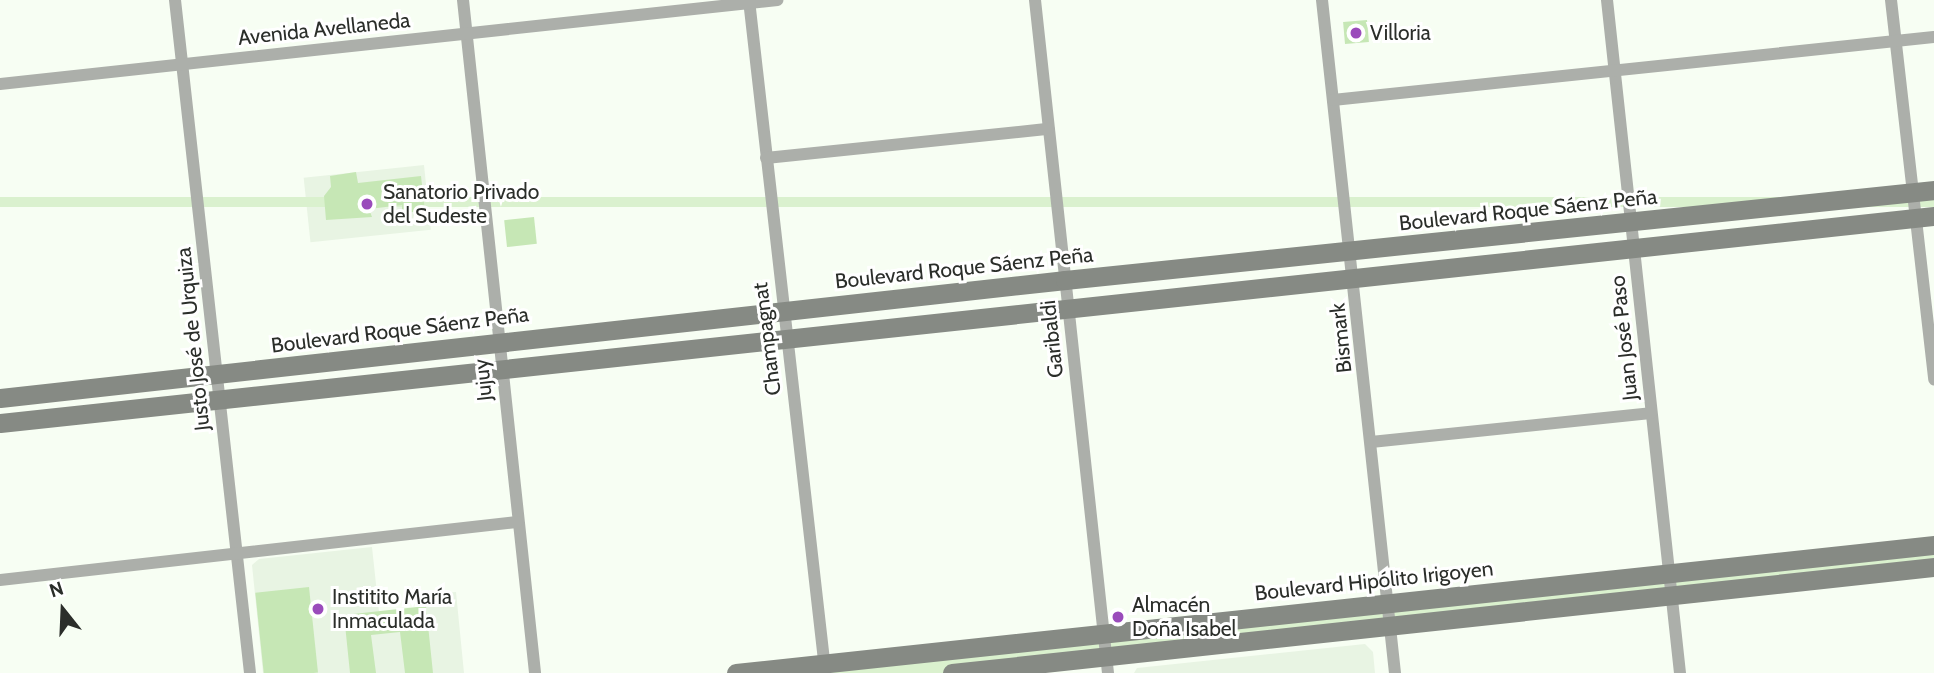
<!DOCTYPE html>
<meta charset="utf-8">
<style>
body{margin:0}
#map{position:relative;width:1934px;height:673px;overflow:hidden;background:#f7fef3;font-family:Cabin,sans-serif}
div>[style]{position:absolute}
.built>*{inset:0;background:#e8f4e3;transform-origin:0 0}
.green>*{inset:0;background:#daf1ce;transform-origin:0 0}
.building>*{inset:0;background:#c6e7b5;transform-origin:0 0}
.street>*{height:12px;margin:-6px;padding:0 6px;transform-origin:6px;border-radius:6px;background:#acafaa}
.secondary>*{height:19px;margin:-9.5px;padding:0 9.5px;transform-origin:9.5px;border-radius:9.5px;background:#868a84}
.dots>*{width:19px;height:19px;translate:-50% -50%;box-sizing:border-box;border:4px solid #fff;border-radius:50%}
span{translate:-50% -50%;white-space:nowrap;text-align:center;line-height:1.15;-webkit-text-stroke:6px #fff;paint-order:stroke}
.street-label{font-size:21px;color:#2b2e2a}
.poi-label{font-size:21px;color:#2b2e2a}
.left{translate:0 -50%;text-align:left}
.north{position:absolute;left:28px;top:575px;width:70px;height:70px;-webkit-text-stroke:5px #fff;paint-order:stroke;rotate:342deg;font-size:19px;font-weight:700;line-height:28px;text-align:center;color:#2b2e2a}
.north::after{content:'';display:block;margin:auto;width:24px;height:32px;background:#2b2e2a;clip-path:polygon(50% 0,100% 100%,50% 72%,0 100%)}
</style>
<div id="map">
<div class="built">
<i style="left:424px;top:165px;width:65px;height:121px;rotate:84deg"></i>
<i style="clip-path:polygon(372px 547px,379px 612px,444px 605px,443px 593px,456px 592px,464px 673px,263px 673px,252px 565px,259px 559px)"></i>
<i style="clip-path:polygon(1365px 644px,1373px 652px,1375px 673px,1134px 673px,1137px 668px)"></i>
</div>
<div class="green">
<i style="left:1934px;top:197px;width:10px;height:1945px;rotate:90deg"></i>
<i style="clip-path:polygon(1934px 545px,1934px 567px,952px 673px,736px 673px)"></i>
</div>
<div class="building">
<i style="left:1367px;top:20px;width:22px;height:24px;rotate:85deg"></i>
<i style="clip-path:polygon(356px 172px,358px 183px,421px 176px,425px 211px,402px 213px,402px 205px,369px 209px,372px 217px,326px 220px,324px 196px,331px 187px,330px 176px)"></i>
<i style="left:534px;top:217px;width:27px;height:30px;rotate:84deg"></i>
<i style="left:309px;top:587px;width:86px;height:54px;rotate:84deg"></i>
<i style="clip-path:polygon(426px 606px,433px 673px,405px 673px,400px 632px,371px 635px,376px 673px,350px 673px,344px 615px)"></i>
</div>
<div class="street">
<i style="left:175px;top:0;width:677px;rotate:83.64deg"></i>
<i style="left:463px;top:0;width:677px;rotate:83.89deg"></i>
<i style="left:749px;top:0;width:673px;rotate:83.52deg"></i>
<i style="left:1035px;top:0;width:677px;rotate:83.81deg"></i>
<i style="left:1322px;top:0;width:677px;rotate:83.81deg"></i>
<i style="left:1607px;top:0;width:677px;rotate:83.81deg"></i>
<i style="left:1891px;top:0;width:382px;rotate:83.5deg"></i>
<i style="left:0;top:84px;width:782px;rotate:-6.17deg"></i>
<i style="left:1333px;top:100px;width:604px;rotate:-5.98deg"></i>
<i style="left:766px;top:158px;width:284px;rotate:-5.9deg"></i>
<i style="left:1371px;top:442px;width:281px;rotate:-5.9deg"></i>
<i style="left:0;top:580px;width:520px;rotate:-6.4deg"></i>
</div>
<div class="secondary">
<i style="left:0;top:398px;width:1072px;rotate:-6.32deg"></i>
<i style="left:1065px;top:280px;width:874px;rotate:-5.91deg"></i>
<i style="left:0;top:423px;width:1945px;rotate:-6.11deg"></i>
<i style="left:736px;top:673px;width:1205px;rotate:-6.1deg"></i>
<i style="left:952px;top:673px;width:988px;rotate:-6.16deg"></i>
</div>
<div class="dots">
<i style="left:1356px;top:33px;background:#9a4bbb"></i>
<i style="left:367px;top:204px;background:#9a4bbb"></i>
<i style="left:318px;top:609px;background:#9a4bbb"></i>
<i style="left:1118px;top:617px;background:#9a4bbb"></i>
</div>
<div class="street-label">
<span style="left:324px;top:29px;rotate:-6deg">Avenida Avellaneda</span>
<span style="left:1528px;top:210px;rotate:-6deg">Boulevard Roque Sáenz Peña</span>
<span style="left:964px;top:268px;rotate:-6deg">Boulevard Roque Sáenz Peña</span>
<span style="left:400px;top:330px;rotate:-7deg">Boulevard Roque Sáenz Peña</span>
<span style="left:1341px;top:338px;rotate:-96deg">Bismark</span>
<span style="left:1624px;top:338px;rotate:-96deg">Juan José Paso</span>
<span style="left:193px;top:339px;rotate:-96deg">Justo José de Urquiza</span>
<span style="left:767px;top:339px;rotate:-97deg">Champagnat</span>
<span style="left:1052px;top:339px;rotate:-96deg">Garibaldi</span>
<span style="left:483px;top:380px;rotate:-96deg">Jujuy</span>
<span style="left:1374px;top:581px;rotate:-6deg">Boulevard Hipólito Irigoyen</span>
</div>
<div class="poi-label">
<span class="left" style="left:1370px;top:33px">Villoria</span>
<span class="left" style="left:383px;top:204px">Sanatorio Privado<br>del Sudeste</span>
<span class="left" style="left:332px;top:609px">Institito María<br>Inmaculada</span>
<span class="left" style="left:1132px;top:617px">Almacén<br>Doña Isabel</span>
</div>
<div class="north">N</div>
</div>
